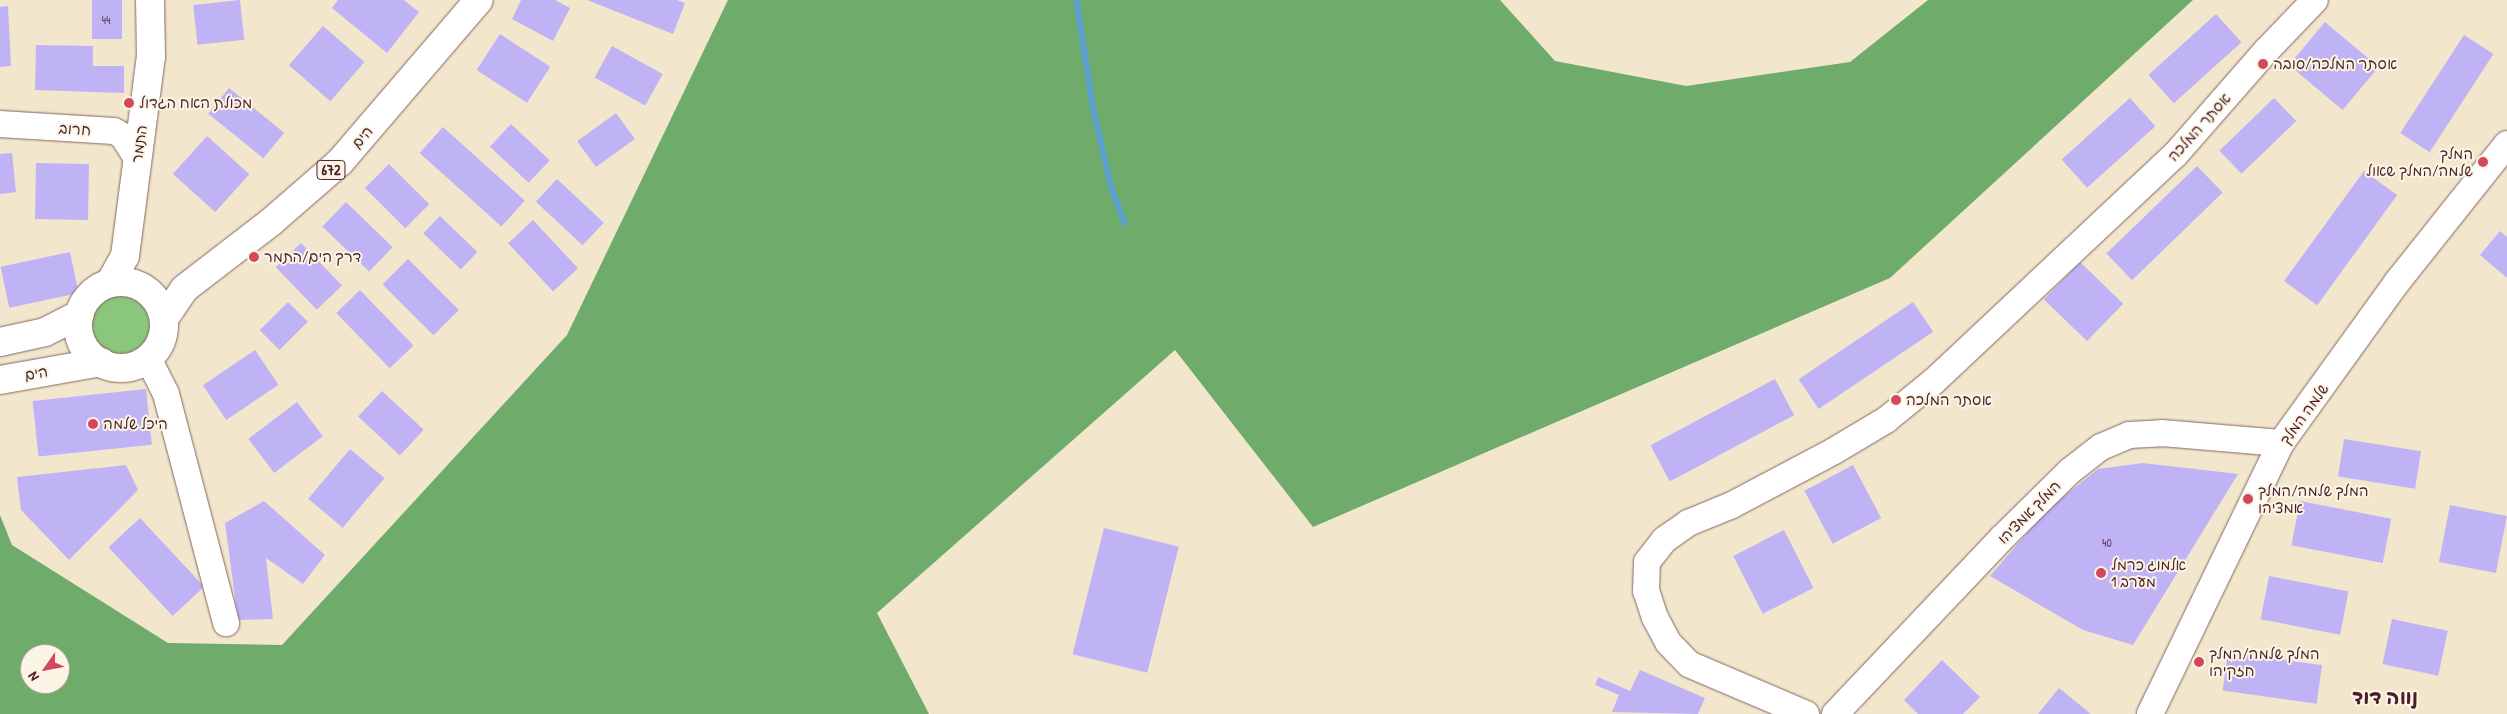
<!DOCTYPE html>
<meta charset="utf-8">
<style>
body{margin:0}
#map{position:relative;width:2507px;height:714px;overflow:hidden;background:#f2e7cc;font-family:"Patrick Hand","Playpen Sans Hebrew",sans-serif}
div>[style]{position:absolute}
.green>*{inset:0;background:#8ac67b}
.round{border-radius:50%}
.forest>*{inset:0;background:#6fab6b}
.stream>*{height:5.5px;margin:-2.75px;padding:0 2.75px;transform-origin:2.75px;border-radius:2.75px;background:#5ca0d1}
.building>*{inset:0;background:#bfb3f6;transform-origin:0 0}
.roads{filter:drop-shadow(0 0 1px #856563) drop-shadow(0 0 1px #856563)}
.minor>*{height:26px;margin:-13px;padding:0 13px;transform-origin:13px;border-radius:13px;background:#fff}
.major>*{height:28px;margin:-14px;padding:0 14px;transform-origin:14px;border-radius:14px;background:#fff}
.major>.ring{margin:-14px;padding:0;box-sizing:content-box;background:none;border:28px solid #fff;border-radius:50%}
.dots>*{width:14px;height:14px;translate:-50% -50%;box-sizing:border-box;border:2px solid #fcf5e5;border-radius:50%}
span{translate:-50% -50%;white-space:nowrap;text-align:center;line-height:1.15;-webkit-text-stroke:4px #fcf5e5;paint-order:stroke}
.number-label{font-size:12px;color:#67445e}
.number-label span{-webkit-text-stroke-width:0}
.shield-label span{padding:1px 4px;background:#fcf5e5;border:1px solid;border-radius:4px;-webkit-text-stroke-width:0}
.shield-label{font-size:14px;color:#4a1f2b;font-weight:700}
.poi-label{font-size:15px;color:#4a1f2b}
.left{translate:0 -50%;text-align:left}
.right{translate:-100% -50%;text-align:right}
.street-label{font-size:15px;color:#4a1f2b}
.district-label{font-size:20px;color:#4a1f2b;font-weight:700}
.north{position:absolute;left:20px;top:644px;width:50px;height:50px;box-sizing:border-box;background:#fcf5e5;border:1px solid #b59f9b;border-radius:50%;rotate:237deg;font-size:14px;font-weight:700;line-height:20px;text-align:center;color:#4a1f2b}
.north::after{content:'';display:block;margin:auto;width:18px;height:22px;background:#d1495b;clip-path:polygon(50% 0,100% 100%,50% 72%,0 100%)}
</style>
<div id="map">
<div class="green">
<i class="round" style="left:90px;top:296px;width:60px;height:60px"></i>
</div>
<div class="forest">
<i style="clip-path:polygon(evenodd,728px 0,1500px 0,1555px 61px,1686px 86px,1850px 62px,1928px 0,2193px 0,1890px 278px,1313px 527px,1175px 350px,877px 613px,929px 714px,0 714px,0 515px,12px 545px,168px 643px,282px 645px,567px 335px,728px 0,30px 654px,60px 654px,60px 684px,30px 684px,30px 654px)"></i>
</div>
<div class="stream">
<i style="left:1077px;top:0;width:107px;rotate:81.4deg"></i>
<i style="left:1093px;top:106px;width:85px;rotate:77.1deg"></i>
<i style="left:1112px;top:189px;width:36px;rotate:69deg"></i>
</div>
<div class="building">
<i style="left:92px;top:0;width:30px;height:39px"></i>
<i style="left:240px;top:0;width:40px;height:47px;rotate:84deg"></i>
<i style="clip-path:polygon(338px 0,404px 0,419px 12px,387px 53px,332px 8px)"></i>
<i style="clip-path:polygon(521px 0,555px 0,570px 8px,553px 41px,512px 19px)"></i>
<i style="clip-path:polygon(587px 0,677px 0,685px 3px,673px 34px)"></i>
<i style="clip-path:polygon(8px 6px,11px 66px,0 67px,0 7px)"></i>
<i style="left:2216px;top:14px;width:38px;height:91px;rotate:48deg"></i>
<i style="left:2325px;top:22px;width:70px;height:56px;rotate:40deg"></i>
<i style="left:323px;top:26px;width:55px;height:52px;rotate:41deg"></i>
<i style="left:500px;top:34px;width:60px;height:43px;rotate:33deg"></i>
<i style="left:2464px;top:35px;width:35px;height:117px;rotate:33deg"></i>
<i style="clip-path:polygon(36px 45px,93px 46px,93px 66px,124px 66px,124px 93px,35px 90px)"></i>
<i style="left:612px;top:46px;width:58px;height:36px;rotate:29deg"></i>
<i style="left:229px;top:88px;width:71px;height:33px;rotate:39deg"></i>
<i style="left:2130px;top:98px;width:38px;height:92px;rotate:48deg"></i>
<i style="left:2274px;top:98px;width:32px;height:76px;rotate:46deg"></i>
<i style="left:616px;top:113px;width:32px;height:48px;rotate:54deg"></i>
<i style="left:511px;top:124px;width:53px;height:31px;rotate:43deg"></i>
<i style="left:443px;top:127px;width:110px;height:35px;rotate:42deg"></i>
<i style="left:207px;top:136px;width:57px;height:51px;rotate:42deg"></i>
<i style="clip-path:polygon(12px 153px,16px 192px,0 194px,0 154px)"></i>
<i style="left:36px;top:163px;width:53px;height:56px;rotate:1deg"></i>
<i style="left:389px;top:164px;width:57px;height:34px;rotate:45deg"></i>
<i style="left:2197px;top:166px;width:37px;height:126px;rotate:46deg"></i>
<i style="left:2364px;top:171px;width:41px;height:136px;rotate:36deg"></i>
<i style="left:557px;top:179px;width:64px;height:31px;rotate:43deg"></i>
<i style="left:346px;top:202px;width:65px;height:34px;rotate:44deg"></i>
<i style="left:440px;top:216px;width:52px;height:24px;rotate:44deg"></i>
<i style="left:533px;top:220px;width:66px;height:34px;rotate:47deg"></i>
<i style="clip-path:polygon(2500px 231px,2507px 237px,2507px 278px,2480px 255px)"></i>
<i style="left:301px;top:243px;width:59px;height:35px;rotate:46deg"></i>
<i style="left:70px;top:252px;width:42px;height:71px;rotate:78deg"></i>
<i style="left:408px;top:259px;width:72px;height:36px;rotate:45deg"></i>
<i style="left:2080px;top:262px;width:60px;height:52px;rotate:44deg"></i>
<i style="left:360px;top:290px;width:77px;height:33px;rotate:46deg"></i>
<i style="left:288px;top:302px;width:28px;height:40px;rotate:45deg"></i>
<i style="left:1913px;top:302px;width:36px;height:138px;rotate:56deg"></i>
<i style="left:255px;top:350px;width:42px;height:63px;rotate:56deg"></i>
<i style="left:1775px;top:379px;width:41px;height:141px;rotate:62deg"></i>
<i style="left:146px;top:389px;width:56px;height:114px;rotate:84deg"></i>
<i style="left:382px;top:391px;width:57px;height:35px;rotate:43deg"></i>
<i style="left:297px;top:402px;width:43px;height:61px;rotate:53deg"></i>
<i style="left:2344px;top:439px;width:78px;height:38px;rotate:9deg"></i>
<i style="left:350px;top:449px;width:45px;height:65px;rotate:40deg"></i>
<i style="clip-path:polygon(2143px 463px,2238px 474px,2133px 645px,2083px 630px,1990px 576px,2047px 510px,2098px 469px)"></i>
<i style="clip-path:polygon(126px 465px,138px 490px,69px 560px,21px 510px,17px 477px)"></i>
<i style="left:1853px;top:465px;width:60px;height:55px;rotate:62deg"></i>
<i style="clip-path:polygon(264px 501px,325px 555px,303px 584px,266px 558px,273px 619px,238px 620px,225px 523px)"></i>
<i style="left:2300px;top:501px;width:93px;height:45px;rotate:11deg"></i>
<i style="left:2450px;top:505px;width:58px;height:58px;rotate:11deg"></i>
<i style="left:140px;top:518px;width:94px;height:43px;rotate:47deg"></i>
<i style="left:1104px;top:528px;width:77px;height:130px;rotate:14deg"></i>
<i style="left:1784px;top:530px;width:65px;height:57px;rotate:63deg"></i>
<i style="left:2269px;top:576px;width:81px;height:44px;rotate:11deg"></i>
<i style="left:2392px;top:619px;width:57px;height:46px;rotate:12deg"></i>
<i style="left:2228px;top:652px;width:95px;height:39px;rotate:8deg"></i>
<i style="clip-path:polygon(1942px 660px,1980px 697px,1963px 714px,1918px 714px,1904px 700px)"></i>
<i style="clip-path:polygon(1640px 670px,1705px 698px,1698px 714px,1612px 712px,1619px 695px,1595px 685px,1598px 677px,1630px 691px)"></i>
<i style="clip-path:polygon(2059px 688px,2091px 714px,2038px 714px)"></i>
</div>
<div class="roads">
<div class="minor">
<i style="left:0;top:124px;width:114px;rotate:3.5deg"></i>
<i style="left:114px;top:131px;width:10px;rotate:29deg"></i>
<i style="left:123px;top:136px;width:26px;rotate:58deg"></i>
<i style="left:148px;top:358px;width:40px;rotate:63.4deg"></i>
<i style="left:166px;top:394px;width:237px;rotate:75.3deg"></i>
<i style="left:1806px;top:714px;width:127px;rotate:-156.9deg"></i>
<i style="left:1689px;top:664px;width:30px;rotate:-134deg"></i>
<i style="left:1668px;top:642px;width:27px;rotate:-118deg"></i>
<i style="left:1655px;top:618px;width:28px;rotate:-108deg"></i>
<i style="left:1646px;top:591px;width:29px;rotate:-88deg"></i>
<i style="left:1647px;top:562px;width:28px;rotate:-52deg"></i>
<i style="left:1664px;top:540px;width:29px;rotate:-35deg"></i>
<i style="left:1688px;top:523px;width:48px;rotate:-22.2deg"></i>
<i style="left:1732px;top:505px;width:115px;rotate:-27.9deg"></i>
<i style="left:1834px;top:451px;width:61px;rotate:-30.8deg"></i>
<i style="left:1886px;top:420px;width:62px;rotate:-39.1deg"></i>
<i style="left:1934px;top:381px;width:330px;rotate:-43.2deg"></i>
<i style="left:2175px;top:155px;width:140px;rotate:-48.8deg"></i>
<i style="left:2267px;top:50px;width:69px;rotate:-46.2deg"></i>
<i style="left:1835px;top:714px;width:243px;rotate:-46.5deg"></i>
<i style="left:2002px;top:538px;width:95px;rotate:-44.6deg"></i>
<i style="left:2070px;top:471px;width:39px;rotate:-38deg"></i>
<i style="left:2101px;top:447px;width:30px;rotate:-23deg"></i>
<i style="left:2129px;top:435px;width:33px;rotate:-3deg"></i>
<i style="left:2162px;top:433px;width:119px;rotate:4.8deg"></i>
<i style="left:2150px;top:714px;width:301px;rotate:-64.2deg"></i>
<i style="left:2281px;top:443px;width:200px;rotate:-54.2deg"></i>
<i style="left:2398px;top:281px;width:175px;rotate:-51.5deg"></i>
</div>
<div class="major">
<i class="ring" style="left:78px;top:282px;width:58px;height:58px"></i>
<i style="left:110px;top:283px;width:31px;rotate:-61deg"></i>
<i style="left:125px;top:256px;width:201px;rotate:-82.6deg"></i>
<i style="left:151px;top:57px;width:57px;rotate:-91deg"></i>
<i style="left:164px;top:319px;width:36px;rotate:-56deg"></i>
<i style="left:184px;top:289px;width:110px;rotate:-37.6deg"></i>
<i style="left:271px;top:222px;width:91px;rotate:-41deg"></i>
<i style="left:340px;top:162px;width:213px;rotate:-49.4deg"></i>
<i style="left:0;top:342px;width:46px;rotate:-12.5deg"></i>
<i style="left:45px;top:332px;width:39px;rotate:-27deg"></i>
<i style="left:0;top:380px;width:103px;rotate:-10.1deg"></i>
</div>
</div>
<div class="dots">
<i style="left:2263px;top:64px;background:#d1495b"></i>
<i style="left:129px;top:103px;background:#d1495b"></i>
<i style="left:2483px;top:162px;background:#d1495b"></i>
<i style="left:254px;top:257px;background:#d1495b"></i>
<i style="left:1896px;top:400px;background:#d1495b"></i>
<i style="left:93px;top:424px;background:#d1495b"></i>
<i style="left:2248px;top:499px;background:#d1495b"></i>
<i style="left:2101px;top:573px;background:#d1495b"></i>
<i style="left:2199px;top:662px;background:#d1495b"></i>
</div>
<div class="number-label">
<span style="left:106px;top:20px">44</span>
<span style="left:2107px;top:543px">40</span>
</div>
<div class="shield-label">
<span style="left:331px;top:170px">672</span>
</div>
<div class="poi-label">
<span class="left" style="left:2273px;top:64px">אסתר המלכה/סובה</span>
<span class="left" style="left:139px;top:103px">מכולת האח הגדול</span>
<span class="right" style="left:2473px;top:162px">המלך<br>שלמה/המלך שאול</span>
<span class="left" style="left:264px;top:257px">דרך הים/התמר</span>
<span class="left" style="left:1906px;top:400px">אסתר המלכה</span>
<span class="left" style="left:103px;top:424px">היכל שלמה</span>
<span class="left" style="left:2258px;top:499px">המלך שלמה/המלך<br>אמציהו</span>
<span class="left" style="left:2111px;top:573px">אלמוג כרמל<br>מערב 1</span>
<span class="left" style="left:2209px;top:662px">המלך שלמה/המלך<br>חזקיהו</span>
</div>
<div class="street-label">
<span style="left:2199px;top:127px;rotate:-48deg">אסתר המלכה</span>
<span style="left:75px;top:129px;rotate:4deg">חרוב</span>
<span style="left:362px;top:137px;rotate:-49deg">הים</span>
<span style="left:139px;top:144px;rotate:-82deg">התמר</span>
<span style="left:36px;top:373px;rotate:-11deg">הים</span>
<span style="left:2304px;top:414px;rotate:-54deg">שלמה המלך</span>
<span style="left:2029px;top:512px;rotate:-45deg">המלך אמציהו</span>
</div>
<div class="district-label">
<span style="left:2385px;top:696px">נווה דוד</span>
</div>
<div class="north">N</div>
</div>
